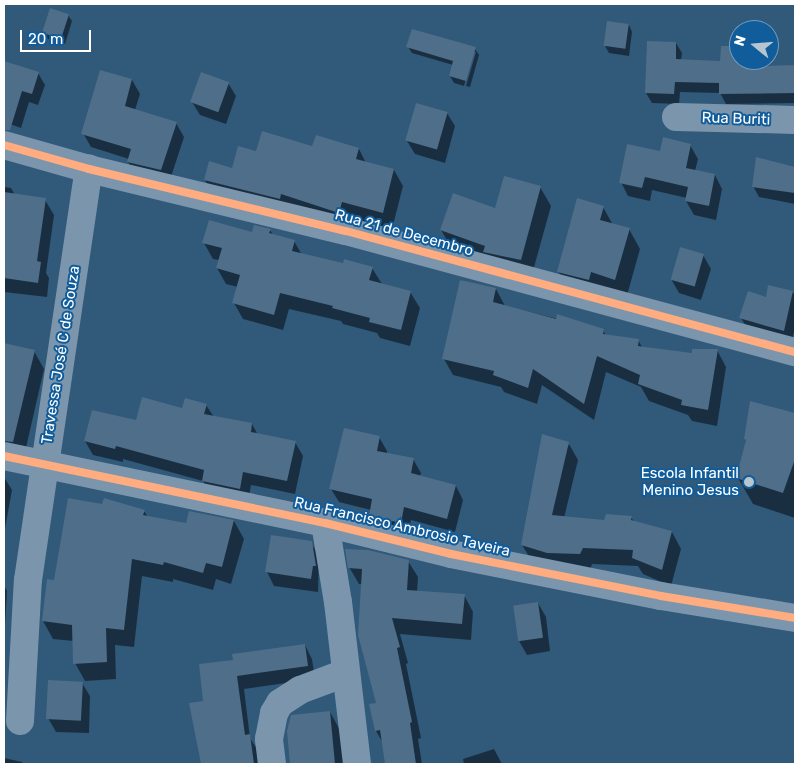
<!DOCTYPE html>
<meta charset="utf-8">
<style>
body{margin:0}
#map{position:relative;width:799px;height:768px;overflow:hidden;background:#30597a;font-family:Rubik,sans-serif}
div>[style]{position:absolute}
.shadow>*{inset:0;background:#0007}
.building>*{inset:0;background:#4e6e89;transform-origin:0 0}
.minor>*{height:28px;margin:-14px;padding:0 14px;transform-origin:14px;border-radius:14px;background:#7b95ad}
.cycleway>*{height:8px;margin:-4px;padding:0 4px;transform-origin:4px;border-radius:4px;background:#ffac80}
.dots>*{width:14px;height:14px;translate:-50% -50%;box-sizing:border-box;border:2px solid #115c9a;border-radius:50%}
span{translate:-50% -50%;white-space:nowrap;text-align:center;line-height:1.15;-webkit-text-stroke:4px #115c9a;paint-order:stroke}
.street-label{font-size:15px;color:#fff}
.poi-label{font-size:15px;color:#fff}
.right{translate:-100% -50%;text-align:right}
.frame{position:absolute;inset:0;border:5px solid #fff;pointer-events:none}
.north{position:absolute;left:729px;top:20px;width:50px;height:50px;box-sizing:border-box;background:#115c9a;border:1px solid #709dc2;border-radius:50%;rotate:287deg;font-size:14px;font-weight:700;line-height:20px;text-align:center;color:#fff}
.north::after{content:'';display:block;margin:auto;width:18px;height:22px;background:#b7c5d0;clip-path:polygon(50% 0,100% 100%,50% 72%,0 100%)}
.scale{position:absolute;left:20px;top:30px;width:71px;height:22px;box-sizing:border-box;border:2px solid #fff;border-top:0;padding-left:6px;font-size:15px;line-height:18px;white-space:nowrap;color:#fff;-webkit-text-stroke:4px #115c9a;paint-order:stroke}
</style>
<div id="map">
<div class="shadow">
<i style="clip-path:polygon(68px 15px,72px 21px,65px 44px,48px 39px,44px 33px)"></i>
<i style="clip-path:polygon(608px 22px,629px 25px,632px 32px,629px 56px,609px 53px,605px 46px)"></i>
<i style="clip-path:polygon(676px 43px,682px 53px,681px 60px,721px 62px,745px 60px,745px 62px,759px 63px,761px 67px,795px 66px,795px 103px,726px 104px,720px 93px,680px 92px,679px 104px,652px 103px,646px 93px)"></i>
<i style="clip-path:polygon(408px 47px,475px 49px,479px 55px,470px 87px,466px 86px,476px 52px,473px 52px,464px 86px,454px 83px,450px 76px,453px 65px,412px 53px)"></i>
<i style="clip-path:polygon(4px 62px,38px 73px,45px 85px,38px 105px,29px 102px,21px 128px,4px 122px)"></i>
<i style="clip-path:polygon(101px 72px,132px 80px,140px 94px,135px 110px,176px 123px,184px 137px,169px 183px,136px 176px,128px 162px,129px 159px,91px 147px,83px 133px)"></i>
<i style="clip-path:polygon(228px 83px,236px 96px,226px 124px,200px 115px,192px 102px)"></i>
<i style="clip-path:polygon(447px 113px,455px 126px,445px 163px,415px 154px,407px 141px)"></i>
<i style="clip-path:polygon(690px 145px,698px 159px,695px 171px,715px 175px,722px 189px,716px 220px,694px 215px,686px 201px,687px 198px,652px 190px,650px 201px,628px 196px,621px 182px)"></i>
<i style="clip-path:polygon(313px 148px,359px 149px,366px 163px,394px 170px,403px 186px,392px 229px,351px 218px,348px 228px,214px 196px,205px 180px,232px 170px,256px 153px)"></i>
<i style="clip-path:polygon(757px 158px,795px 168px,795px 204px,759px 197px,753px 186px)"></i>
<i style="clip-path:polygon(4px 187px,11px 188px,15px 195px,45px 200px,54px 215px,46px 273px,49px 278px,47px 297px,4px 292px)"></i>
<i style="clip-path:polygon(540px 187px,551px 206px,531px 278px,452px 249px,441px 230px,496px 210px)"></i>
<i style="clip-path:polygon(603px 207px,613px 225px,629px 229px,640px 249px,626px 299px,570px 292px,558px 271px)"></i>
<i style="clip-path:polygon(270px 230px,273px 235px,294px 241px,302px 255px,344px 265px,372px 268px,382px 284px,410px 292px,420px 308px,410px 346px,380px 338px,377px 333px,343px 324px,341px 321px,289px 309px,283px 330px,243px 319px,234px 303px,238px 287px,226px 284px,217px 268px,219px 260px,213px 259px,204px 243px)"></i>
<i style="clip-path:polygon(703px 255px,711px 269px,701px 300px,679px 293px,671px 279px)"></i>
<i style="clip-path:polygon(496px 289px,505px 306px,603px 330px,606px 336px,638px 340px,642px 347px,693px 354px,717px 350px,726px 367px,717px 426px,692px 421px,688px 415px,649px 401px,641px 387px,606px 372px,594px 420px,542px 385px,537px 404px,504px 392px,501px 387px,453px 375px,444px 359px)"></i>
<i style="clip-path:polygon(793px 292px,795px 297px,795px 328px,791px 344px,749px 331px,741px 318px,766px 299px)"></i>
<i style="clip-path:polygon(4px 344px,34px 351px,44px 369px,25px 452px,4px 447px)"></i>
<i style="clip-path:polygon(751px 402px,795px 414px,795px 518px,753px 504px,738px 478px,747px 442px,745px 439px)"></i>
<i style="clip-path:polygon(206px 405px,214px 417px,252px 424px,258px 435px,295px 442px,303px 456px,295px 494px,251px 485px,248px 502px,212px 495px,203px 481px,123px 459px,123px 462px,93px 455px,85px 441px,137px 422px)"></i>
<i style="clip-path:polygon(379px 437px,387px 451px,387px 454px,413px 459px,421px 473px,420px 476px,456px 486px,463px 500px,455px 532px,411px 520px,408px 536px,378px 530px,370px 516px,371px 510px,339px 502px,331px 489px)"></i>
<i style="clip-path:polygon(569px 444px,578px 460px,564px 518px,605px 521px,631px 517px,634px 522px,672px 532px,681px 549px,671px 586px,643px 574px,638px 566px,592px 564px,590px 570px,532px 561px,522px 545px)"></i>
<i style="clip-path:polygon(4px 477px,12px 490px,4px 534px)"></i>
<i style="clip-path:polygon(144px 511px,148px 517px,187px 525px,234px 521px,244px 539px,231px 584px,216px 579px,213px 590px,173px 579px,173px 582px,142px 576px,134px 647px,115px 645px,116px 679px,85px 681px,75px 663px,74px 641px,53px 639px,43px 621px,48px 580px,55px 581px)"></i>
<i style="clip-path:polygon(311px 543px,319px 556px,318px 592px,274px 586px,267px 572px)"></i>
<i style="clip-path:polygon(408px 561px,418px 577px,417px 592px,464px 595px,473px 612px,471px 640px,400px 634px,408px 663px,406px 664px,421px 738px,418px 739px,422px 764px,386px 764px,383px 743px,376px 731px,377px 703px,362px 584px,359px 584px,349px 567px)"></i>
<i style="clip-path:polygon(4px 585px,7px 591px,5px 626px,4px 626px)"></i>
<i style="clip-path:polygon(538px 603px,546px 617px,550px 651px,527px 655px,519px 641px,514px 606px)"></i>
<i style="clip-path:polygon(305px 645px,312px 659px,315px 679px,244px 689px,250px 738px,257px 749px,259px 764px,202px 764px,191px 704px,204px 702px,235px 661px)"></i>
<i style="clip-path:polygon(82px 683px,90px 696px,89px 733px,56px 732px,48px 718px)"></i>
<i style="clip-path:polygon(330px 712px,341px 732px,344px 764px,291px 764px,288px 731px)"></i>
<i style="clip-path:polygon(494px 749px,502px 764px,464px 764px,463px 759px)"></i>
<i style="clip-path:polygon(4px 758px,22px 762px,24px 764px,4px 764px)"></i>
</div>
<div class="building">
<i style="left:50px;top:8px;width:20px;height:26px;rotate:18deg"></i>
<i style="left:607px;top:21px;width:22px;height:25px;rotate:8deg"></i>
<i style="clip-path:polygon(412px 29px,476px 47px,466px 81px,449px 76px,453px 61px,406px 47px)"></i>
<i style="clip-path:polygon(647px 41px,676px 42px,676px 59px,720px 61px,721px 46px,739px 46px,740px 61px,759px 61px,759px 66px,795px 65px,795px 93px,719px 94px,719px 83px,675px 82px,674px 94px,645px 93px)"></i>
<i style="clip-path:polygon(4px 61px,39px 72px,32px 94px,22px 91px,10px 130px,4px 130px)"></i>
<i style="clip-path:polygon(100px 70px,132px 79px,125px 106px,177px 122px,161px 170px,127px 162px,131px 149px,81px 134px)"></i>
<i style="left:201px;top:72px;width:30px;height:32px;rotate:20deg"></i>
<i style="left:416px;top:103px;width:33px;height:39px;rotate:16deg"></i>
<i style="clip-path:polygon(262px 131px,312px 146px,316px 135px,359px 148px,356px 159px,394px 169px,383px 213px,342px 202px,339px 213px,281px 194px,280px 199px,204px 180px,209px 161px,232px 168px,238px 146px,256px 151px)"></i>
<i style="clip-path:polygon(663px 137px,691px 144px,686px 168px,715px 174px,709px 206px,685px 201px,688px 187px,645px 177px,642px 188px,619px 183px,627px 144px,660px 151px)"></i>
<i style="clip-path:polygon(756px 157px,795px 167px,795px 193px,752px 187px)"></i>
<i style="clip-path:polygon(504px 176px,541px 186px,521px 260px,483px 252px,485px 246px,440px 230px,453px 193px,495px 208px)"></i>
<i style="clip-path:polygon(4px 192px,46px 198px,37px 261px,41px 262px,38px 283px,4px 278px)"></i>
<i style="clip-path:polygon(577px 198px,604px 206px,600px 220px,630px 228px,615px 280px,591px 272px,589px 280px,557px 272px)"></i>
<i style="clip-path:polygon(209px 220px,252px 232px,254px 225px,271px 229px,269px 233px,295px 240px,292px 251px,343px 263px,344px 259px,373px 267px,369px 280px,411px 291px,401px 330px,369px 322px,370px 318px,332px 308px,333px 306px,280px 293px,274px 315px,232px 303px,240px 275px,216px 268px,222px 248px,202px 243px)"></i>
<i style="left:680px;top:247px;width:25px;height:34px;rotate:16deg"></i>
<i style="clip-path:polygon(460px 280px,496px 288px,493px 302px,556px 319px,557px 314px,604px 329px,603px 334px,639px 339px,638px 346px,692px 353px,692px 349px,718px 349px,708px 410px,681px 405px,682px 400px,638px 384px,640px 375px,597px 356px,584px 404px,533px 369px,528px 388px,493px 375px,494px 371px,442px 359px)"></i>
<i style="clip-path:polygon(768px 285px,793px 291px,784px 331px,739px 318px,748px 291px,766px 297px)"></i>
<i style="clip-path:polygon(4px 343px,35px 350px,13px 442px,4px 441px)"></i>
<i style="clip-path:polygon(142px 397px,182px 408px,185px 398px,207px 404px,204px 414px,252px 423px,251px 432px,296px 441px,287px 481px,243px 472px,240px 489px,202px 481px,204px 470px,116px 446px,115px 449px,84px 441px,92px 410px,136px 420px)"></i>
<i style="clip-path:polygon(750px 401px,795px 413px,795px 459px,783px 493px,736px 478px,746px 440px,744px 439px)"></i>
<i style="clip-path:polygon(344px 428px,380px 436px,377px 451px,414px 458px,411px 473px,456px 485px,447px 519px,404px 507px,401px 523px,369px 516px,372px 499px,329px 489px)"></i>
<i style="clip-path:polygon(542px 434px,569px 442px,552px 515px,604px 520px,606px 514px,632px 516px,631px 520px,672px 531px,662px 570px,632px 558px,633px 550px,583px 548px,580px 554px,547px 553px,521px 545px)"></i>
<i style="clip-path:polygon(68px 498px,102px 504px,104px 498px,145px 510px,143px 515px,186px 523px,189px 511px,234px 520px,222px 567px,206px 563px,203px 573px,164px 562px,163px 565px,132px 559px,124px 630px,106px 628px,107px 662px,73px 664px,72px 625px,42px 621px,47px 579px,54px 580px)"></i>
<i style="clip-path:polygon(271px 535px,312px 541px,316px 566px,313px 566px,311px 579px,265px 572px)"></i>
<i style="clip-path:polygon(345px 549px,368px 550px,409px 560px,407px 590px,465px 594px,462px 624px,392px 618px,400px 647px,397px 648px,412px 722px,410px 723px,416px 764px,385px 764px,380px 730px,375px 731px,369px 704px,376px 703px,358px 635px,362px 569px,348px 568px)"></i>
<i style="left:538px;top:602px;width:36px;height:25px;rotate:82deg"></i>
<i style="clip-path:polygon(305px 644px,308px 666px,237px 676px,245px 735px,250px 734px,254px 764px,201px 764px,189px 703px,203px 701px,199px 664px,233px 660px,232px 654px)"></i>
<i style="left:48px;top:680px;width:35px;height:39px;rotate:3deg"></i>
<i style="clip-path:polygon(330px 711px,335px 764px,290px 764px,287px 731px,291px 715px)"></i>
</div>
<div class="minor">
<i style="left:676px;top:117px;width:119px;rotate:1.4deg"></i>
<i style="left:4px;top:145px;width:88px;rotate:15.8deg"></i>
<i style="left:89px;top:169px;width:264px;rotate:13.6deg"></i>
<i style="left:346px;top:231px;width:465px;rotate:15.1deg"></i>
<i style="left:4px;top:456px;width:328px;rotate:11.8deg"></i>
<i style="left:325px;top:523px;width:130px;rotate:13.8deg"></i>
<i style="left:451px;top:554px;width:214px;rotate:11.3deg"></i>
<i style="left:661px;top:596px;width:136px;rotate:9.3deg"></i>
<i style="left:325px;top:523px;width:80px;rotate:80.7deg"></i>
<i style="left:338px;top:602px;width:163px;rotate:83.3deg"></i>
<i style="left:20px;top:721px;width:141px;rotate:-86.8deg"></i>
<i style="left:28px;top:580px;width:416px;rotate:-81.6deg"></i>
<i style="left:272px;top:764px;width:25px;rotate:-97deg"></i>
<i style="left:269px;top:739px;width:26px;rotate:-79deg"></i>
<i style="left:274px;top:713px;width:12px;rotate:-59deg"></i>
<i style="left:280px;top:703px;width:24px;rotate:-33deg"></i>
<i style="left:300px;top:690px;width:48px;rotate:-20.7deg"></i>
</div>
<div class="cycleway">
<i style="left:4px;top:145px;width:88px;rotate:15.8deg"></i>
<i style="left:89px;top:169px;width:264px;rotate:13.6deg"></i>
<i style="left:346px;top:231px;width:465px;rotate:15.1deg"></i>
<i style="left:4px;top:456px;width:328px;rotate:11.8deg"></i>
<i style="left:325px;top:523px;width:130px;rotate:13.8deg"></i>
<i style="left:451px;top:554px;width:214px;rotate:11.3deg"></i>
<i style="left:661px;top:596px;width:136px;rotate:9.3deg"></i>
</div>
<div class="dots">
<i style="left:749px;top:482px;background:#b7c5d0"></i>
</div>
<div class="street-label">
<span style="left:736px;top:119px;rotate:2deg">Rua Buriti</span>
<span style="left:404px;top:233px;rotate:15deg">Rua 21 de Decembro</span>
<span style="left:61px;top:355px;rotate:-81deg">Travessa José C de Souza</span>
<span style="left:402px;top:527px;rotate:13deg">Rua Francisco Ambrosio Taveira</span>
</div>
<div class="poi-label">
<span class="right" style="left:739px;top:482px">Escola Infantil<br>Menino Jesus</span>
</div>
<div class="frame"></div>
<div class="north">N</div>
<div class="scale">20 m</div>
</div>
